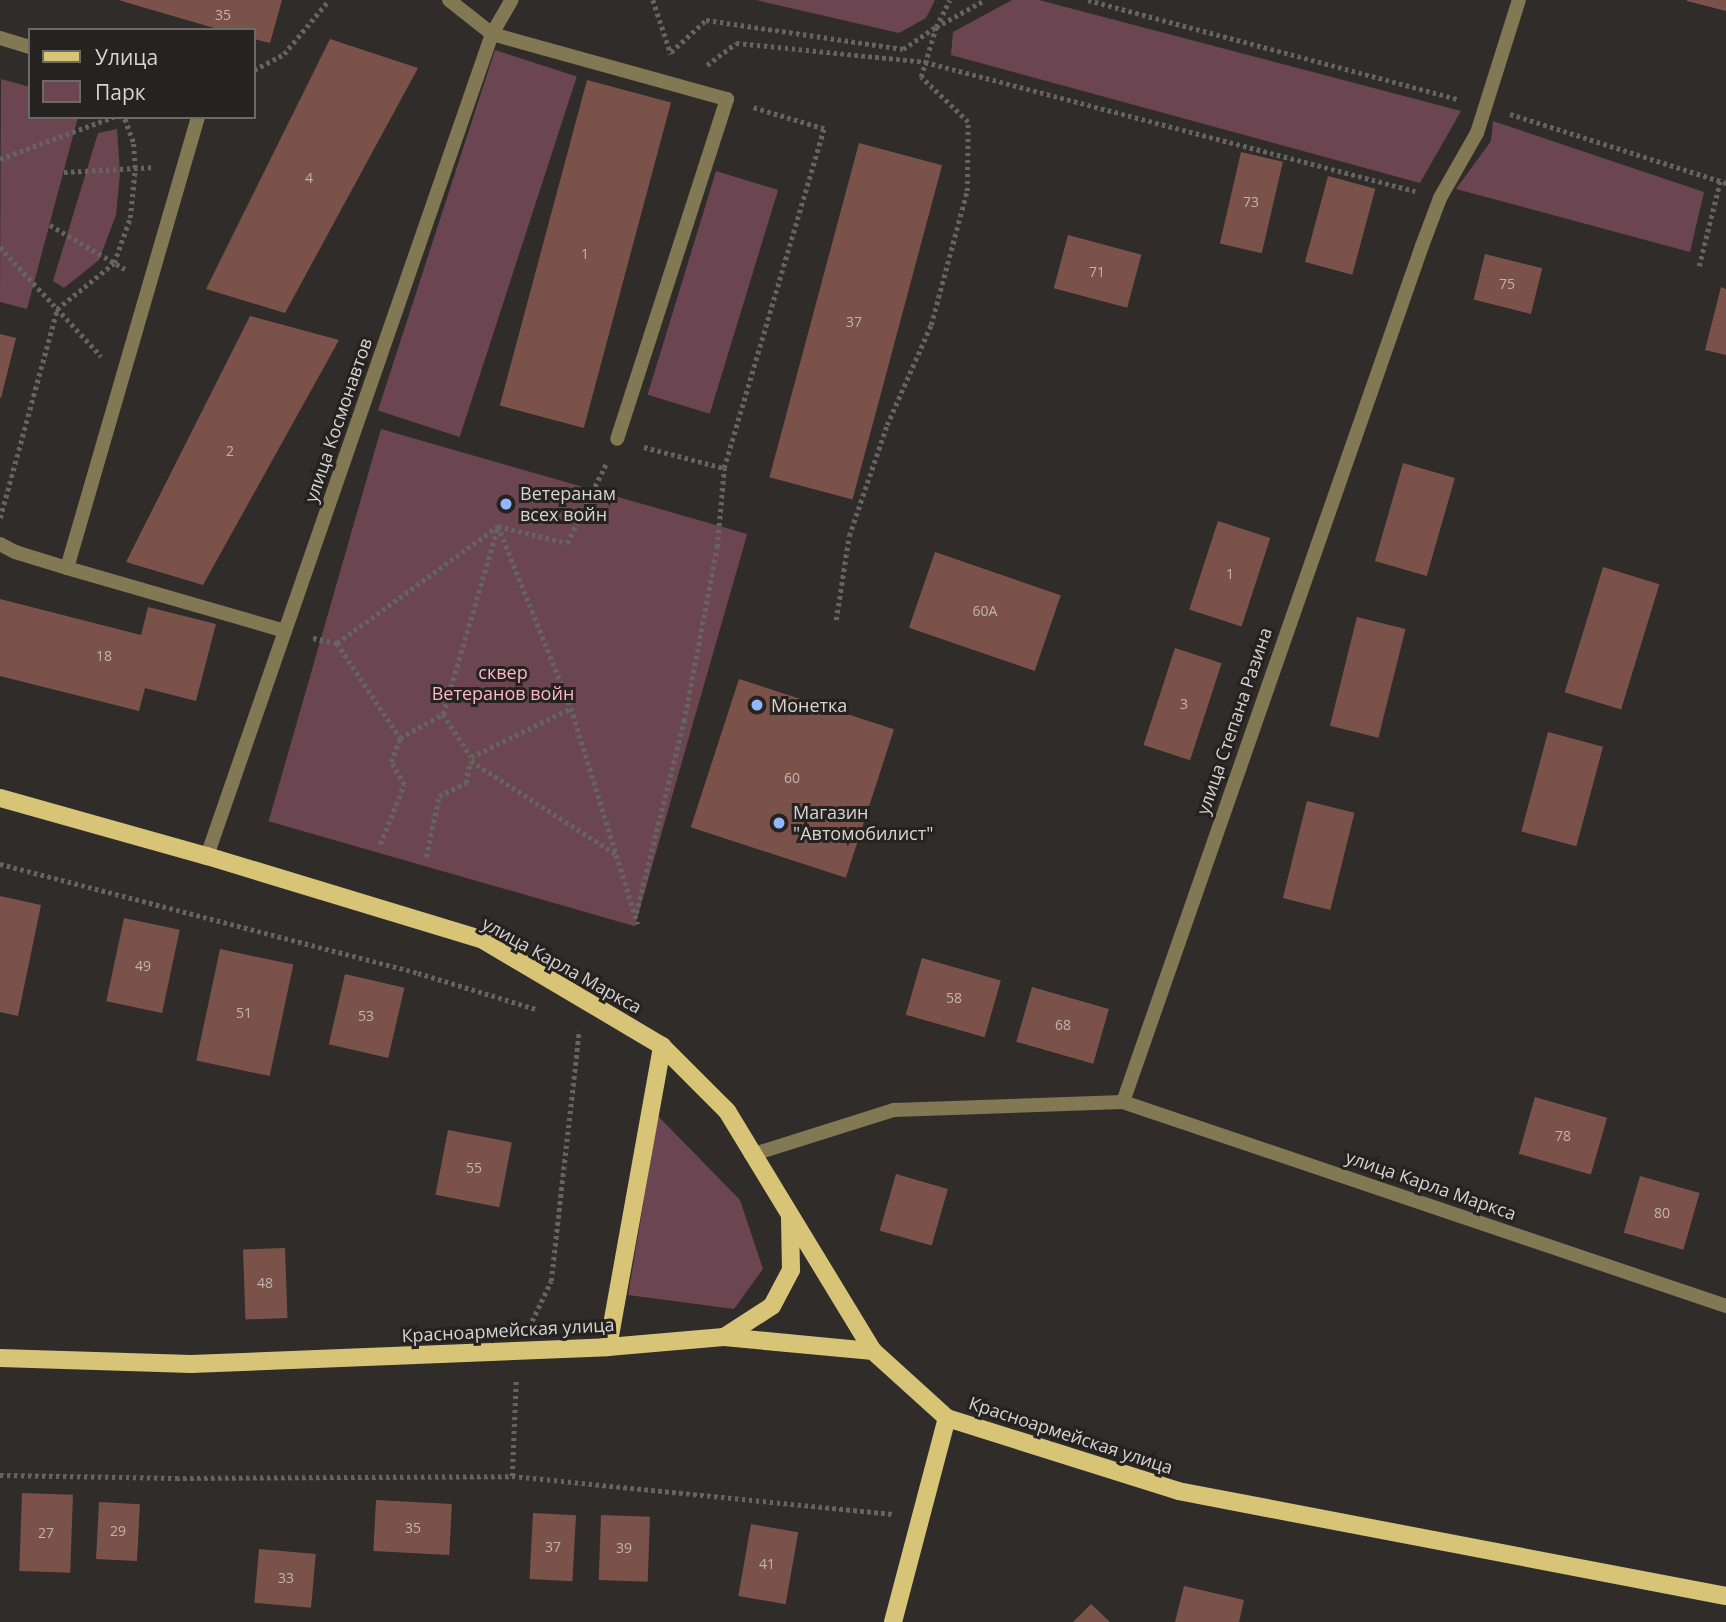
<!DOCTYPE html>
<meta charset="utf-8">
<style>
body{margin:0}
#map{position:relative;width:1726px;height:1622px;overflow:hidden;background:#2f2c2a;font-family:"Open Sans",sans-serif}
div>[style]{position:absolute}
.green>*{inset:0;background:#6b4652;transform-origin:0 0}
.building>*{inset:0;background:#7b524a;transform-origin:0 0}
.path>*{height:4.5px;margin-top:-2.25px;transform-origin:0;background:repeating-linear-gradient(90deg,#666462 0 3.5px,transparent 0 7px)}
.service>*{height:14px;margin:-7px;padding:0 7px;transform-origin:7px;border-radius:7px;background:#827854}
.minor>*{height:14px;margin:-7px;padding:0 7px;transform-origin:7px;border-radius:7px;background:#827854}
.primary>*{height:18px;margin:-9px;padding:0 9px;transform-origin:9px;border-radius:9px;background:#d8c477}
.dots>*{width:19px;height:19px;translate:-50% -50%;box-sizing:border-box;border:4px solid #252220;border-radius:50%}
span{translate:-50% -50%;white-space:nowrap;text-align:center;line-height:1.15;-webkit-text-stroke:6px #252220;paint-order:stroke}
.number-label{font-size:14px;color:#c0b4b1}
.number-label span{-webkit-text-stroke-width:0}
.street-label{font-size:18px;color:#d7d5d3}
.poi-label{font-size:18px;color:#d7d5d3}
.left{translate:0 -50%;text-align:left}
.park-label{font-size:18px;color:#fdb6cd}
.legend{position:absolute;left:28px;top:28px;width:228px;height:91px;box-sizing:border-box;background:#252220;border:2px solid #6c6a68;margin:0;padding:9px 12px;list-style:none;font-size:21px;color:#d7d5d3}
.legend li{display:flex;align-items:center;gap:14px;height:35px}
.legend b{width:35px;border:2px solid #6c6a68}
</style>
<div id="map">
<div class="green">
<i style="clip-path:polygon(756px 0,935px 0,926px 18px,899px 33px)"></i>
<i style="clip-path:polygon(1012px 0,1039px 0,1461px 111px,1420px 183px,951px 55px,953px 32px)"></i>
<i style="left:495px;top:50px;width:86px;height:379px;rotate:18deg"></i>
<i style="clip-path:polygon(1px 79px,30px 87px,30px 117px,78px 117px,27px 309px,0 302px)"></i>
<i style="clip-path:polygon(1493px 121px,1704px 192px,1690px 252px,1456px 189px,1491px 141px)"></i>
<i style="clip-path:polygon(117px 129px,120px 173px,116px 215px,99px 260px,64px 288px,53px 281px,98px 133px)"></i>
<i style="left:716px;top:171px;width:65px;height:234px;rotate:17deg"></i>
<i style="left:381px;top:429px;width:381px;height:408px;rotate:16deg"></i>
<i style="clip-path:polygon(658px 1116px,740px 1200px,763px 1269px,734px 1309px,628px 1295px)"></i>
</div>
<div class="building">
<i style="clip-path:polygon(118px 0,282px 0,270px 43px,254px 39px,254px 30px,221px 30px)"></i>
<i style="clip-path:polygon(1687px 0,1726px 0,1726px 11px,1687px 1px)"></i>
<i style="clip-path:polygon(330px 39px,418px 68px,285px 313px,206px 289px)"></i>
<i style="left:587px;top:80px;width:87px;height:337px;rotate:15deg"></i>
<i style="left:859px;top:143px;width:86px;height:346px;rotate:15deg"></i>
<i style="left:1241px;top:152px;width:43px;height:94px;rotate:13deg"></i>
<i style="left:1328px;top:176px;width:49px;height:89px;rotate:15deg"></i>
<i style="left:1068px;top:235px;width:76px;height:55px;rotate:15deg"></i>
<i style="left:1485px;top:254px;width:59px;height:47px;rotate:14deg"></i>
<i style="clip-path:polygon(1721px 287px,1726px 289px,1726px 355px,1705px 350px)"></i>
<i style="clip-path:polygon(250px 316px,339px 340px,203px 585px,126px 562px)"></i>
<i style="clip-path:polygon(0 334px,16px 338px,1px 398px,0 398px)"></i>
<i style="left:1403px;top:463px;width:54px;height:102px;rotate:16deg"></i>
<i style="left:1218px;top:521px;width:55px;height:93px;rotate:18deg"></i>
<i style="left:935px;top:552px;width:133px;height:80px;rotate:19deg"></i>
<i style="left:1603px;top:567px;width:59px;height:131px;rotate:17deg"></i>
<i style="clip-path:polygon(0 599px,141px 635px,148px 607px,216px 624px,196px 701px,145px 688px,139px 711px,0 676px)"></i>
<i style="left:1357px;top:617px;width:50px;height:112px;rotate:14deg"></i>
<i style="left:1175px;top:648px;width:49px;height:102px;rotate:18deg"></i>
<i style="left:739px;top:679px;width:163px;height:156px;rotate:18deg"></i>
<i style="left:1548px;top:732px;width:57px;height:103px;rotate:15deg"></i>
<i style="left:1307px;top:801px;width:49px;height:100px;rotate:14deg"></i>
<i style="clip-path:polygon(0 896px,41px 905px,18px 1016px,0 1012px)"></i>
<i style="left:124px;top:918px;width:57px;height:85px;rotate:12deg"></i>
<i style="left:220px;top:949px;width:75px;height:114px;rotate:12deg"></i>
<i style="left:922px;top:958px;width:82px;height:59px;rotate:16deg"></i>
<i style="left:345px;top:974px;width:61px;height:72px;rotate:13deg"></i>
<i style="left:1032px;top:987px;width:80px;height:57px;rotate:16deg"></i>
<i style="left:1535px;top:1097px;width:75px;height:59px;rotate:16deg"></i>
<i style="left:448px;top:1130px;width:65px;height:66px;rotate:11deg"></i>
<i style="left:896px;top:1174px;width:54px;height:59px;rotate:16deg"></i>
<i style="left:1640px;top:1176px;width:62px;height:59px;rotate:16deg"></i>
<i style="left:285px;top:1248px;width:70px;height:42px;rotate:88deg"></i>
<i style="left:22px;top:1493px;width:51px;height:78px;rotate:2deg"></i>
<i style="left:376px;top:1500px;width:76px;height:51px;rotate:3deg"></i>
<i style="left:99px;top:1502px;width:41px;height:57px;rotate:3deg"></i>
<i style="left:533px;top:1513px;width:43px;height:66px;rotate:3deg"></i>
<i style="left:601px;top:1515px;width:49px;height:65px;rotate:2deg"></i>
<i style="left:751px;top:1524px;width:48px;height:73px;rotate:10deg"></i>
<i style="left:259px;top:1549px;width:57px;height:54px;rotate:5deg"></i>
<i style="clip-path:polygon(1184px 1586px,1244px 1600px,1239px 1622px,1175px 1622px)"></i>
<i style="clip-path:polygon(1091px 1604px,1110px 1622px,1073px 1622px)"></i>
</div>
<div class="path">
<i style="left:653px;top:0;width:57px;rotate:71.6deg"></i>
<i style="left:1088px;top:0;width:383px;rotate:15deg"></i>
<i style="left:671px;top:52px;width:47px;rotate:-42.4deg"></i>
<i style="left:706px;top:20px;width:199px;rotate:8.4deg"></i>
<i style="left:903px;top:49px;width:40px;rotate:-34deg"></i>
<i style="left:936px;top:27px;width:30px;rotate:-63deg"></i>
<i style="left:707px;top:65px;width:36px;rotate:-37deg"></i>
<i style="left:736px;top:43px;width:190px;rotate:5.7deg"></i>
<i style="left:925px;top:62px;width:507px;rotate:14.75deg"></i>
<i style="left:254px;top:70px;width:34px;rotate:-28deg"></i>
<i style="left:284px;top:54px;width:70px;rotate:-50.2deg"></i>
<i style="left:1510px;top:114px;width:227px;rotate:17.7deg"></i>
<i style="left:0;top:159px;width:121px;rotate:-20.4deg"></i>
<i style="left:64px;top:172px;width:91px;rotate:-3.1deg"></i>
<i style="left:50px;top:225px;width:87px;rotate:30.4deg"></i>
<i style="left:0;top:247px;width:149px;rotate:47.2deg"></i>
<i style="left:1699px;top:266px;width:87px;rotate:-76deg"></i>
<i style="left:644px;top:447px;width:83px;rotate:14.7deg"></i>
<i style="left:724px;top:468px;width:353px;rotate:-73.6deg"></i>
<i style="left:824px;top:129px;width:76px;rotate:-163.2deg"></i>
<i style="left:0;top:518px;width:217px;rotate:-74.7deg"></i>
<i style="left:57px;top:309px;width:73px;rotate:-38.9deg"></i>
<i style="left:114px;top:263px;width:48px;rotate:-70.4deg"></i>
<i style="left:130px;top:218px;width:50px;rotate:-84.3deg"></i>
<i style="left:135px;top:168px;width:26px;rotate:-94deg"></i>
<i style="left:133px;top:142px;width:27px;rotate:-110deg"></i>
<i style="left:836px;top:620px;width:85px;rotate:-81.2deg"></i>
<i style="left:849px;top:536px;width:117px;rotate:-71.1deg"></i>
<i style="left:887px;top:425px;width:109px;rotate:-66.3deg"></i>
<i style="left:931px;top:325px;width:139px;rotate:-75deg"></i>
<i style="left:967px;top:191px;width:69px;rotate:-89.2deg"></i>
<i style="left:968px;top:122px;width:65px;rotate:-136.2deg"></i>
<i style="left:921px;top:77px;width:52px;rotate:-73.3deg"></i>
<i style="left:936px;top:27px;width:56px;rotate:-28.9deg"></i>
<i style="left:313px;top:638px;width:25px;rotate:12deg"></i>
<i style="left:337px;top:643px;width:199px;rotate:-36deg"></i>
<i style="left:498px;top:526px;width:196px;rotate:68.1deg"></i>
<i style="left:571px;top:708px;width:226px;rotate:72.8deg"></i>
<i style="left:337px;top:643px;width:114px;rotate:56.4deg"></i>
<i style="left:400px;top:738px;width:49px;rotate:-29.2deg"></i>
<i style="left:443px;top:714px;width:51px;rotate:56.9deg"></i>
<i style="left:471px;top:757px;width:111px;rotate:-26.1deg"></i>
<i style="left:443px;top:714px;width:196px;rotate:-73.7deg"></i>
<i style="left:498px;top:526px;width:71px;rotate:13.8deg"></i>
<i style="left:567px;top:543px;width:88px;rotate:-63.7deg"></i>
<i style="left:471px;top:761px;width:172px;rotate:32.7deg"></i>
<i style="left:380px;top:844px;width:64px;rotate:-67.9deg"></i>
<i style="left:404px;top:785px;width:26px;rotate:-119deg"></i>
<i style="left:391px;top:762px;width:26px;rotate:-69deg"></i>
<i style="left:426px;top:857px;width:62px;rotate:-78deg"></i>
<i style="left:439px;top:796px;width:30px;rotate:-26deg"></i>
<i style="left:466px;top:783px;width:22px;rotate:-80deg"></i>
<i style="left:0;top:864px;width:432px;rotate:14.6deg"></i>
<i style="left:418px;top:973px;width:123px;rotate:17deg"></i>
<i style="left:636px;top:913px;width:198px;rotate:-76deg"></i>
<i style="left:684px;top:721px;width:177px;rotate:-79.3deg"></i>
<i style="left:717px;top:547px;width:79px;rotate:-84.9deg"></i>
<i style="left:532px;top:1321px;width:44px;rotate:-64.6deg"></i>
<i style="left:551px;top:1281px;width:252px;rotate:-83.6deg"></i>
<i style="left:0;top:1475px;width:176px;rotate:1deg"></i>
<i style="left:176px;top:1478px;width:336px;rotate:-0.3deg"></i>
<i style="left:512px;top:1476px;width:382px;rotate:5.7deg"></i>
<i style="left:512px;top:1476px;width:97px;rotate:-87.6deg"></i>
</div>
<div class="service">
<i style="left:449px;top:0;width:55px;rotate:38.3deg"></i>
<i style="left:492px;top:34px;width:244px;rotate:15.5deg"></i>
<i style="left:727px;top:99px;width:357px;rotate:107.9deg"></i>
<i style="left:0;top:38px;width:31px;rotate:17deg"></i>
<i style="left:0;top:544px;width:17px;rotate:28deg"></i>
<i style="left:15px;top:552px;width:54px;rotate:17.1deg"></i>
<i style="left:67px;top:568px;width:470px;rotate:-73.8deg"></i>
<i style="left:67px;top:568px;width:227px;rotate:16.1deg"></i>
<i style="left:207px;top:856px;width:870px;rotate:-70.88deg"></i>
<i style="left:492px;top:34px;width:39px;rotate:-60deg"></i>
</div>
<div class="minor">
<i style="left:1123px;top:1102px;width:637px;rotate:18.69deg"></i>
<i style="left:751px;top:1155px;width:150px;rotate:-17.5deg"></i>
<i style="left:894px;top:1110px;width:229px;rotate:-2deg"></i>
<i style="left:1123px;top:1102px;width:907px;rotate:-70.75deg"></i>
<i style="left:1422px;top:246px;width:51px;rotate:-69.4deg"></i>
<i style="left:1440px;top:198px;width:75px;rotate:-60.4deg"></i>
<i style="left:1477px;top:133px;width:139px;rotate:-72.5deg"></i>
</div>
<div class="primary">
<i style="left:0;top:798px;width:215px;rotate:15.7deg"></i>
<i style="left:207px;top:856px;width:288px;rotate:16.9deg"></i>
<i style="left:483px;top:940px;width:208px;rotate:30.6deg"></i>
<i style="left:662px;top:1046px;width:92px;rotate:45deg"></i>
<i style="left:727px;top:1111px;width:281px;rotate:58.7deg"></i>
<i style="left:873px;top:1351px;width:100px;rotate:42.2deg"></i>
<i style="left:947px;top:1418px;width:242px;rotate:17.5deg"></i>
<i style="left:1178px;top:1491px;width:558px;rotate:10.85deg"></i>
<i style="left:724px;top:1337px;width:57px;rotate:-32.9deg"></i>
<i style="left:772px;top:1306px;width:41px;rotate:-62.2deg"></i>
<i style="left:791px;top:1270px;width:52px;rotate:-91.1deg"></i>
<i style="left:608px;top:1347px;width:306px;rotate:-79.8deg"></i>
<i style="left:0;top:1358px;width:191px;rotate:1.8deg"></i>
<i style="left:191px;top:1364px;width:417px;rotate:-2.3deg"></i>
<i style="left:608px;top:1347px;width:116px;rotate:-4.9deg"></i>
<i style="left:724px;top:1337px;width:150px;rotate:5.4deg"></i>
<i style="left:893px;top:1622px;width:211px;rotate:-75.2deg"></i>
</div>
<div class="dots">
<i style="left:506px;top:504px;background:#91b8fd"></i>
<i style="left:757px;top:705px;background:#91b8fd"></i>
<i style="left:779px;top:823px;background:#91b8fd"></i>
</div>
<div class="number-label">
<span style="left:223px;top:15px">35</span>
<span style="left:309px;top:178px">4</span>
<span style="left:1251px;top:202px">73</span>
<span style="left:585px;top:254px">1</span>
<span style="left:1097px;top:272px">71</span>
<span style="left:1507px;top:284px">75</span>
<span style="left:854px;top:322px">37</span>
<span style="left:230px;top:451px">2</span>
<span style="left:1230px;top:574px">1</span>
<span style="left:985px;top:611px">60А</span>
<span style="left:104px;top:656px">18</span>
<span style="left:1184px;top:704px">3</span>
<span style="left:792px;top:778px">60</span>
<span style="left:143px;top:966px">49</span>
<span style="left:954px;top:998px">58</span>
<span style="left:244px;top:1013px">51</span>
<span style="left:366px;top:1016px">53</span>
<span style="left:1063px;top:1025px">68</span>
<span style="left:1563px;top:1136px">78</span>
<span style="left:474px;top:1168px">55</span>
<span style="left:1662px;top:1213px">80</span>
<span style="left:265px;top:1283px">48</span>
<span style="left:413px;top:1528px">35</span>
<span style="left:118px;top:1531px">29</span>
<span style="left:46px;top:1533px">27</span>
<span style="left:553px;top:1547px">37</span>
<span style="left:624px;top:1548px">39</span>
<span style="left:767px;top:1564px">41</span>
<span style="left:286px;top:1578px">33</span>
</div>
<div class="street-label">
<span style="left:338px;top:420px;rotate:-71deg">улица Космонавтов</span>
<span style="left:1234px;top:721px;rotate:-71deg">улица Степана Разина</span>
<span style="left:562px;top:965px;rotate:29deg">улица Карла Маркса</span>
<span style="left:1431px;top:1185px;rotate:19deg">улица Карла Маркса</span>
<span style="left:508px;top:1330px;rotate:-3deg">Красноармейская улица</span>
<span style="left:1071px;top:1435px;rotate:18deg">Красноармейская улица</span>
</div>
<div class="poi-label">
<span class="left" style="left:520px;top:504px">Ветеранам<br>всех войн</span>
<span class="left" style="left:771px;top:705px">Монетка</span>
<span class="left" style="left:793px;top:823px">Магазин<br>"Автомобилист"</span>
</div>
<div class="park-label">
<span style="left:503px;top:683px">сквер<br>Ветеранов войн</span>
</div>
<ul class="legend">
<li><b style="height:9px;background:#d8c477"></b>Улица</li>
<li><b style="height:19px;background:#6b4652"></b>Парк</li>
</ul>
</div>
